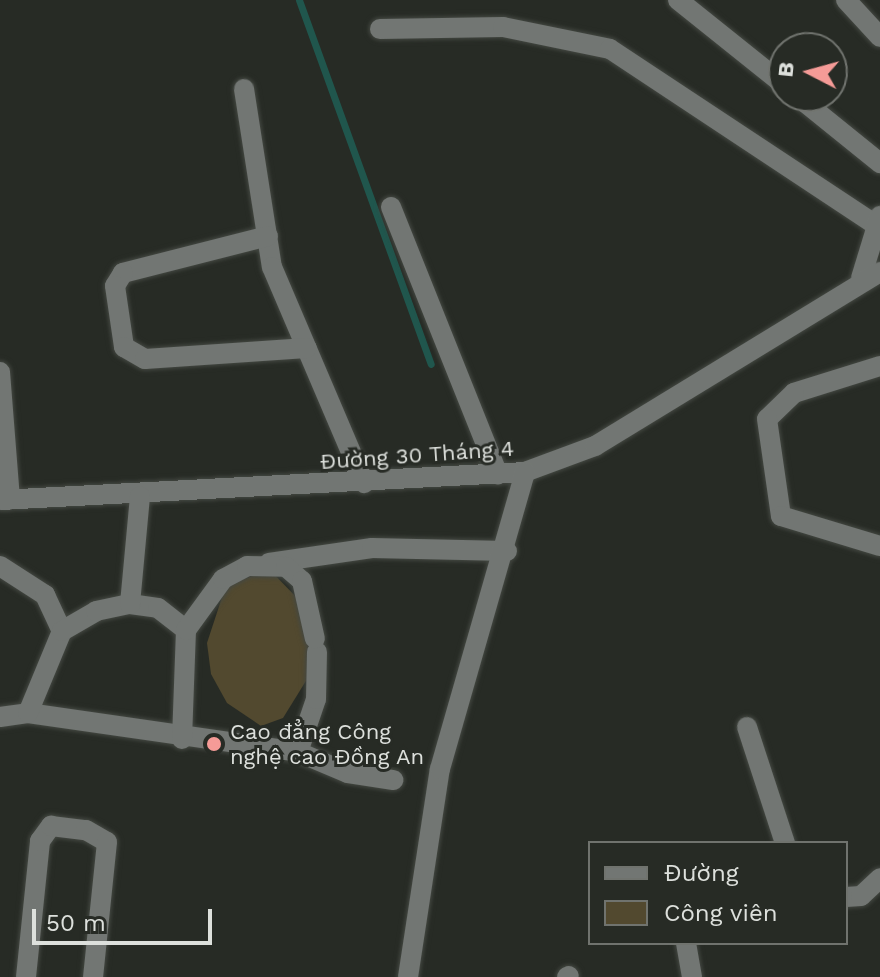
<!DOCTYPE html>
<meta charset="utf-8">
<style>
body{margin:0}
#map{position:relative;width:880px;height:977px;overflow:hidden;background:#272b25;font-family:"Work Sans",sans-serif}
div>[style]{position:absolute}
.green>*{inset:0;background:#52492f}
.stream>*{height:7px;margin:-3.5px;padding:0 3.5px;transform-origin:3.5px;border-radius:3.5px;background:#20564d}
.roads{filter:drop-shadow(0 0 2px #444842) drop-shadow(0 0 2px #444842)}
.minor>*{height:20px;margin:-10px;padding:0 10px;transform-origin:10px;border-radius:10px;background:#727673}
.dots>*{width:22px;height:22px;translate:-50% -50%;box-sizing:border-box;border:4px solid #272b25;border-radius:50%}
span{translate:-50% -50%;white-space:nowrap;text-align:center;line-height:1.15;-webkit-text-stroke:6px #272b25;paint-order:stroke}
.street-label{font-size:22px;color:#dde0dc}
.poi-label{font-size:22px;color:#dde0dc}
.left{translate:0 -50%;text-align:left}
.legend{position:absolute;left:588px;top:841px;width:260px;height:104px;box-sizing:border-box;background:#272b25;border:2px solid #70736e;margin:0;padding:10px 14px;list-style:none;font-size:24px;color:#dde0dc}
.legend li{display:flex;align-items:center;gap:16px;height:40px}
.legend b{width:40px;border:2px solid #70736e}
.north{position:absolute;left:768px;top:32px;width:80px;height:80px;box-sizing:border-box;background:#272b25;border:2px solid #70736e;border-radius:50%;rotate:276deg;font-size:22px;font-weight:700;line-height:32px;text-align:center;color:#dde0dc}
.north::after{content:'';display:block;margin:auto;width:28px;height:36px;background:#f59b97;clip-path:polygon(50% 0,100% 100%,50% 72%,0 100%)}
.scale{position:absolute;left:32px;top:909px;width:180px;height:36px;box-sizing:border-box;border:4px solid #dde0dc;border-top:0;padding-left:10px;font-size:24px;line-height:28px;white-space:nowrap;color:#dde0dc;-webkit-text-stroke:6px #272b25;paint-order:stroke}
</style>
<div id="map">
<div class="green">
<i style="clip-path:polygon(270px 570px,300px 601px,310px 635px,309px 676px,283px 718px,261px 726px,227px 703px,211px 674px,207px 643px,226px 585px)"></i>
</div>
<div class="stream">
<i style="left:299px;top:0;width:387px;rotate:70.1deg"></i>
</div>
<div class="roads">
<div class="minor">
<i style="left:678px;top:0;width:136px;rotate:38.7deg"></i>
<i style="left:846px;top:0;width:50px;rotate:47.4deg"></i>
<i style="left:380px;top:29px;width:123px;rotate:-0.9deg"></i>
<i style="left:503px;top:27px;width:109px;rotate:11.6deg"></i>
<i style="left:610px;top:49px;width:320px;rotate:33.5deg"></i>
<i style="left:244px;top:89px;width:180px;rotate:81.1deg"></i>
<i style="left:272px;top:267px;width:235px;rotate:66.9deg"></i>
<i style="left:797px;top:96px;width:107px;rotate:38.9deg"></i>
<i style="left:391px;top:207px;width:288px;rotate:68.2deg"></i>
<i style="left:268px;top:236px;width:150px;rotate:165.7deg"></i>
<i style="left:123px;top:273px;width:15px;rotate:122deg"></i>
<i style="left:115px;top:286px;width:62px;rotate:81.6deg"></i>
<i style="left:124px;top:347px;width:24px;rotate:30deg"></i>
<i style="left:145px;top:359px;width:162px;rotate:-3.9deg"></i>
<i style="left:861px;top:278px;width:65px;rotate:-73deg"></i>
<i style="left:880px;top:366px;width:90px;rotate:162.6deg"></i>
<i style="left:794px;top:393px;width:37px;rotate:136deg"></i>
<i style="left:767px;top:419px;width:98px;rotate:81.8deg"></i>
<i style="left:781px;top:516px;width:103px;rotate:16.9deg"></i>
<i style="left:0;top:372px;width:128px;rotate:85.5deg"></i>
<i style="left:0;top:500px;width:526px;rotate:-3.05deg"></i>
<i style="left:525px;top:472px;width:75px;rotate:-20.4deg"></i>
<i style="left:595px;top:446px;width:334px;rotate:-31.4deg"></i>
<i style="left:269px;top:563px;width:104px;rotate:-8.3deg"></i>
<i style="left:372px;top:548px;width:135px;rotate:1.3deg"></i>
<i style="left:0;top:566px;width:54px;rotate:32.8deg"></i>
<i style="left:45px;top:595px;width:40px;rotate:65deg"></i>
<i style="left:130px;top:604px;width:28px;rotate:8deg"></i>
<i style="left:158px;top:608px;width:36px;rotate:38deg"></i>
<i style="left:28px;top:713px;width:273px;rotate:8.2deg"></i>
<i style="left:298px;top:752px;width:56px;rotate:-71.2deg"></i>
<i style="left:316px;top:699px;width:47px;rotate:-88.8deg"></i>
<i style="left:0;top:717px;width:28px;rotate:-8deg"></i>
<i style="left:28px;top:713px;width:89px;rotate:-67.5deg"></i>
<i style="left:62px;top:631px;width:39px;rotate:-30deg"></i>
<i style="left:96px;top:611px;width:35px;rotate:-12deg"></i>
<i style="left:130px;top:604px;width:108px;rotate:-84.7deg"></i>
<i style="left:747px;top:727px;width:122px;rotate:71.9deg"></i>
<i style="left:182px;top:739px;width:109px;rotate:-87.9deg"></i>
<i style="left:186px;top:630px;width:63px;rotate:-54deg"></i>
<i style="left:223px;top:579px;width:27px;rotate:-28deg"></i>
<i style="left:247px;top:566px;width:39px;rotate:1deg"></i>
<i style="left:286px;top:567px;width:21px;rotate:41deg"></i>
<i style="left:302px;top:581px;width:59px;rotate:77.4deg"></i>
<i style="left:298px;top:752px;width:54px;rotate:22.8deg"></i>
<i style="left:348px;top:773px;width:46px;rotate:8.8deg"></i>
<i style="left:846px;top:897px;width:15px;rotate:-4deg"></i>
<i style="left:861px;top:896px;width:26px;rotate:-43deg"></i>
<i style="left:686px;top:943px;width:35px;rotate:80deg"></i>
<i style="left:26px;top:977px;width:137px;rotate:-84.1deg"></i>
<i style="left:40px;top:841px;width:19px;rotate:-54deg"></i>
<i style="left:51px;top:826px;width:35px;rotate:7deg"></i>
<i style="left:86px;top:830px;width:24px;rotate:30deg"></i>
<i style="left:107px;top:842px;width:136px;rotate:95.9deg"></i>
<i style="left:408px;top:977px;width:210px;rotate:-81.3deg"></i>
<i style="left:440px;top:769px;width:309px;rotate:-74deg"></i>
<i style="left:567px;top:977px;width:2px;rotate:-27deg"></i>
</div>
</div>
<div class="dots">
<i style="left:214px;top:744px;background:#f59b97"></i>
</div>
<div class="street-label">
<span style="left:417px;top:455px;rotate:-4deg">Đường 30 Tháng 4</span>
</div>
<div class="poi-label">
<span class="left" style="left:230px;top:744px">Cao đẳng Công<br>nghệ cao Đồng An</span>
</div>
<ul class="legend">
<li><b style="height:10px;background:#727673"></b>Đường</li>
<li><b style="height:22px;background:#52492f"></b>Công viên</li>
</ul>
<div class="north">B</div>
<div class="scale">50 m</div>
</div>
